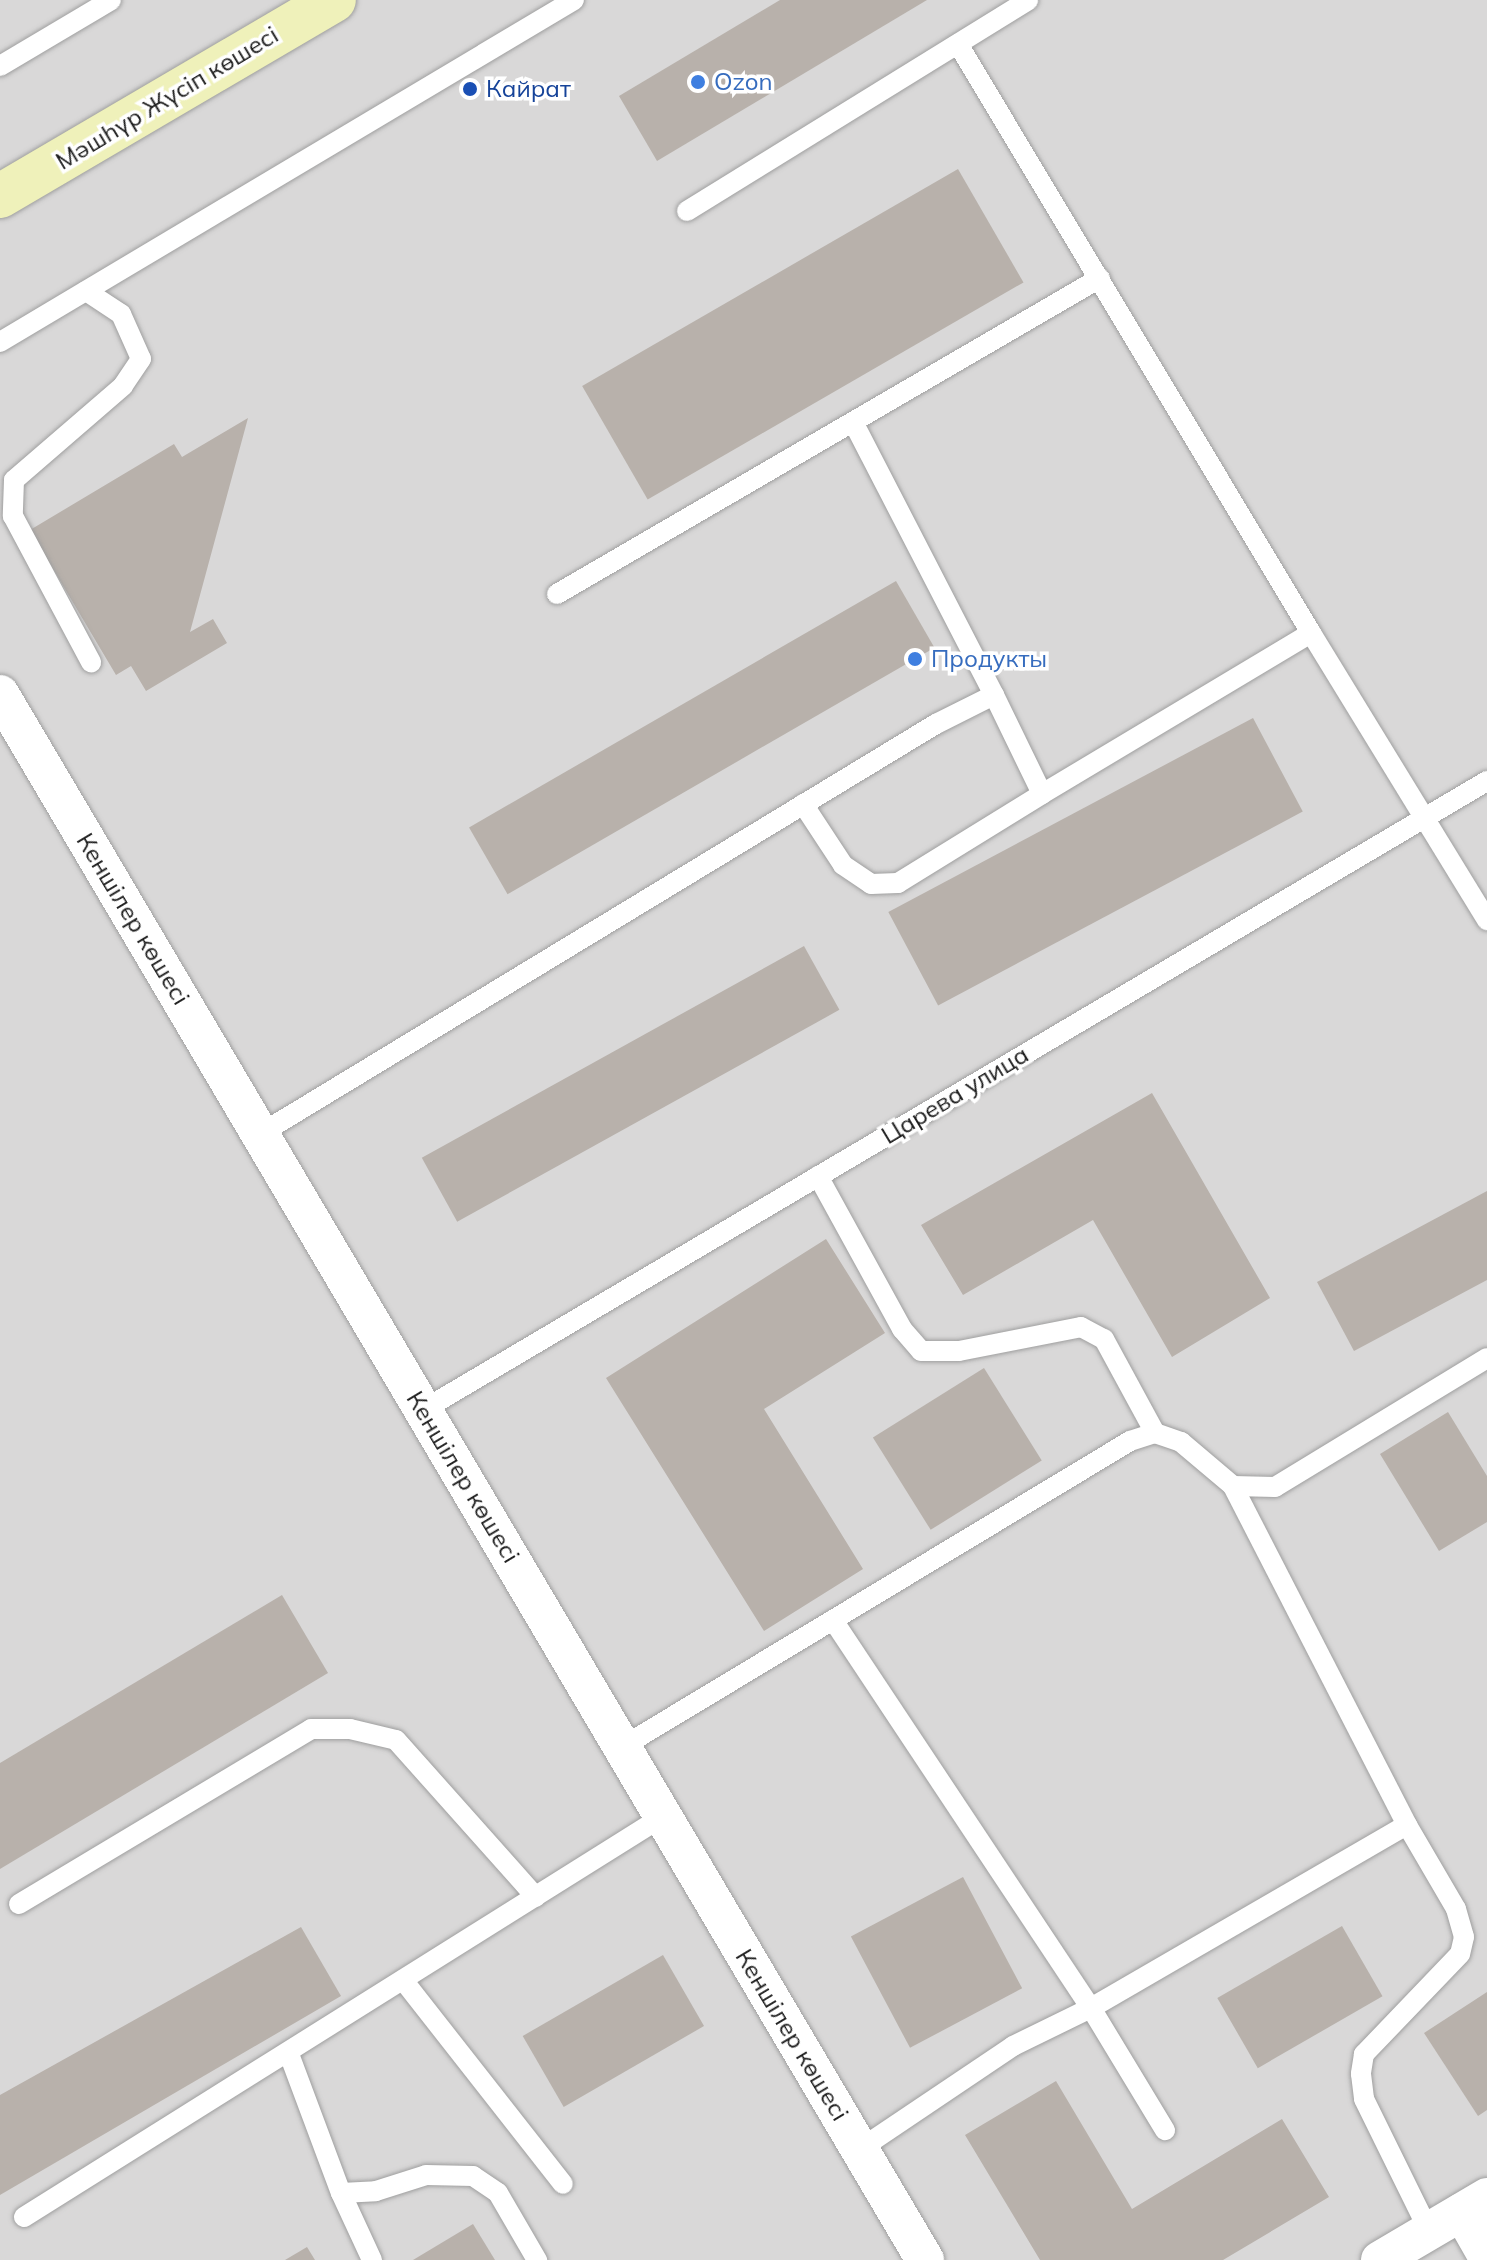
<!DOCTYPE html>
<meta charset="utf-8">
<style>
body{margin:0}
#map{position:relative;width:1487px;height:2260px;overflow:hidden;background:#ebe8e2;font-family:Mulish,sans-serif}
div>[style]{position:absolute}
.residential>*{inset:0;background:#d9d8d8;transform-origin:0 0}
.building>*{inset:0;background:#b8b1ab;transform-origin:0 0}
.roads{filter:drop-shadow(0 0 2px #9f9f9f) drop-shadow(0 0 2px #9f9f9f)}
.service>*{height:20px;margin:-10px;padding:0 10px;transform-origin:10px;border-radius:10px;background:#fff}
.minor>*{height:38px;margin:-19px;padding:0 19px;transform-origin:19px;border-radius:19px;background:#fff}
.secondary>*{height:44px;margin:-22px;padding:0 22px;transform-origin:22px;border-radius:22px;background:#eff1ba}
.dots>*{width:22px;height:22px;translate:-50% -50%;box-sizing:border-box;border:4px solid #fff;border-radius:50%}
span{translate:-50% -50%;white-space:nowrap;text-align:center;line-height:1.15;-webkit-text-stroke:7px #fff;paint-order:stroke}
.shop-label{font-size:24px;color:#366cbe}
.left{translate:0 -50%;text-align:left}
.transit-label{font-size:24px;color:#164399}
.street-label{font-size:24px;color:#1b1b1b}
</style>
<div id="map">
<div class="residential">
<i style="left:0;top:0;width:1487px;height:2260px"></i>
</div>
<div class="building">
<i style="clip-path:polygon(780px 0,927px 0,657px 161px,619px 96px)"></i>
<i style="left:958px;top:169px;width:131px;height:434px;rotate:60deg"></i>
<i style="clip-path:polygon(248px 418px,190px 632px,213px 619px,227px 643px,146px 691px,131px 666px,116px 675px,30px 530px,174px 444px,182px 457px)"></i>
<i style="left:896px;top:581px;width:77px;height:493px;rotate:60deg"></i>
<i style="left:1253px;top:718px;width:106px;height:413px;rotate:62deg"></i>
<i style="left:804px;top:946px;width:73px;height:437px;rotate:61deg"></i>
<i style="clip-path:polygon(1152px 1093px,1270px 1298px,1172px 1357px,1093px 1220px,963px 1295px,921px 1225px)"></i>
<i style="clip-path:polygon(1487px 1191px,1487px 1280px,1354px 1351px,1317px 1282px)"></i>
<i style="clip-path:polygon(826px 1239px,885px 1333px,764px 1409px,863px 1569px,764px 1631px,606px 1378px)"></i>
<i style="left:984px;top:1368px;width:109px;height:131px;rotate:58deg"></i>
<i style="clip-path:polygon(1448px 1412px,1487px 1476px,1487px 1522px,1439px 1551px,1380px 1454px)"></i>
<i style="clip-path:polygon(282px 1595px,328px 1673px,0 1869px,0 1763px)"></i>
<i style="left:963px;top:1877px;width:126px;height:127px;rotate:62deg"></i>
<i style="left:1342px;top:1926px;width:81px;height:144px;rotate:60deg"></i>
<i style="clip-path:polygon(301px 1927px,341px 1996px,0 2195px,0 2095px)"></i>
<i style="left:663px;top:1955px;width:82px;height:162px;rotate:60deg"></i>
<i style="clip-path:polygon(1487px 1992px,1487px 2110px,1478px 2116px,1424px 2033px)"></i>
<i style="clip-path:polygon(1056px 2081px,1132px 2209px,1282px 2119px,1329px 2197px,1223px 2260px,1040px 2260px,965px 2135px)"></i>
<i style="clip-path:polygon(473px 2224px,495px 2260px,413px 2260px)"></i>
<i style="clip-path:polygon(307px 2247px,315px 2260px,285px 2260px)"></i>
</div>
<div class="roads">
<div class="service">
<i style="left:958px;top:44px;width:687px;rotate:59.06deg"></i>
<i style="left:0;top:66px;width:129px;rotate:-30.7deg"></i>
<i style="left:687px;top:211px;width:401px;rotate:-31.7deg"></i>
<i style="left:86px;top:291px;width:42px;rotate:33.3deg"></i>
<i style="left:121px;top:314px;width:49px;rotate:66deg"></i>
<i style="left:141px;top:359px;width:32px;rotate:124deg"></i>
<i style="left:123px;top:386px;width:144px;rotate:139.2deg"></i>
<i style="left:14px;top:480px;width:36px;rotate:92deg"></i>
<i style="left:13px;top:516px;width:166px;rotate:61.9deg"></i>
<i style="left:0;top:342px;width:668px;rotate:-30.79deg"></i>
<i style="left:557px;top:594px;width:628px;rotate:-30.2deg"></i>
<i style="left:994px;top:695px;width:110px;rotate:64.1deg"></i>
<i style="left:1042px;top:794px;width:313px;rotate:-30.9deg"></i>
<i style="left:1311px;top:633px;width:337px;rotate:58.5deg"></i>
<i style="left:803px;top:804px;width:73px;rotate:56.7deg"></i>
<i style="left:843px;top:865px;width:34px;rotate:34deg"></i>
<i style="left:871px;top:884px;width:27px;rotate:-2deg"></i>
<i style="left:898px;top:883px;width:169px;rotate:-31.7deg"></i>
<i style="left:260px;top:1134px;width:791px;rotate:-31.24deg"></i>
<i style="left:936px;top:724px;width:65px;rotate:-26.6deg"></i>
<i style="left:994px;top:695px;width:307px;rotate:-117.3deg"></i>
<i style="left:818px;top:1176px;width:175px;rotate:61.2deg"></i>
<i style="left:902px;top:1329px;width:29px;rotate:49deg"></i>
<i style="left:921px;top:1351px;width:38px"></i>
<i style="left:959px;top:1351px;width:124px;rotate:-11.1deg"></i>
<i style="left:1081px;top:1327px;width:26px;rotate:28deg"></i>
<i style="left:1104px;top:1339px;width:107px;rotate:61.5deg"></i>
<i style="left:423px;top:1410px;width:1236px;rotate:-30.59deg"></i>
<i style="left:833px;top:1620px;width:466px;rotate:56.4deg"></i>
<i style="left:1091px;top:2008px;width:365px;rotate:-30.1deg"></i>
<i style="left:1407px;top:1825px;width:381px;rotate:-117.2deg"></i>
<i style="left:622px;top:1747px;width:593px;rotate:-31.06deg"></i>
<i style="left:1130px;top:1441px;width:26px;rotate:-18deg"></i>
<i style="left:1155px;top:1433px;width:28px;rotate:19deg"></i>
<i style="left:1181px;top:1442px;width:68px;rotate:40.2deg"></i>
<i style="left:1233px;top:1486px;width:42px;rotate:1.4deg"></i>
<i style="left:1275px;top:1487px;width:248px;rotate:-31.3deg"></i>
<i style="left:1407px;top:1825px;width:97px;rotate:59.7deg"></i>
<i style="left:1456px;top:1909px;width:29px;rotate:74deg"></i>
<i style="left:1464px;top:1937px;width:17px;rotate:103deg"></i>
<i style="left:1460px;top:1954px;width:139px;rotate:133.8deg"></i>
<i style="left:1364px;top:2054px;width:20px;rotate:99deg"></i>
<i style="left:1361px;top:2074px;width:25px;rotate:83deg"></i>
<i style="left:1364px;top:2099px;width:147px;rotate:63.8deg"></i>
<i style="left:19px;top:1904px;width:340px;rotate:-30.9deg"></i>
<i style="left:311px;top:1729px;width:39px"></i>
<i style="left:350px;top:1729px;width:47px;rotate:13.4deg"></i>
<i style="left:396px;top:1740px;width:210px;rotate:48.3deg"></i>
<i style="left:403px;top:1980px;width:259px;rotate:51.9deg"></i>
<i style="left:289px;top:2054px;width:148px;rotate:69.5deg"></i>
<i style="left:341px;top:2193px;width:35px;rotate:-3deg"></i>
<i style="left:376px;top:2191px;width:52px;rotate:-17.7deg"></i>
<i style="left:426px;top:2175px;width:47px;rotate:1.2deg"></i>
<i style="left:473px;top:2176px;width:30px;rotate:34deg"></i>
<i style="left:498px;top:2193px;width:78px;rotate:59.8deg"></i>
<i style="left:860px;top:2149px;width:184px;rotate:-33.9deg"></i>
<i style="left:1013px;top:2046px;width:87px;rotate:-26deg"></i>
<i style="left:1091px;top:2008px;width:143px;rotate:58.8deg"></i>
<i style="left:341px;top:2193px;width:74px;rotate:65.2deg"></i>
<i style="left:24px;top:2217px;width:753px;rotate:-32.09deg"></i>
</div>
<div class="minor">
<i style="left:0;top:694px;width:1819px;rotate:59.43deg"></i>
<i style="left:1462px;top:2212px;width:51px;rotate:60.4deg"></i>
<i style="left:1380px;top:2260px;width:124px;rotate:-30.5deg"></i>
</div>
<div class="secondary">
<i style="left:0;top:196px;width:387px;rotate:-30.4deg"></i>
</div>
</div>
<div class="dots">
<i style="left:698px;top:82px;background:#3f7fe0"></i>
<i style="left:470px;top:89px;background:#1a4fb4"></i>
<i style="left:915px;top:659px;background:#3f7fe0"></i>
</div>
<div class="shop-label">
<span class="left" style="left:714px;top:82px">Ozon</span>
<span class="left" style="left:931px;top:659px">Продукты</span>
</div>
<div class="transit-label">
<span class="left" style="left:486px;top:89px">Кайрат</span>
</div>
<div class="street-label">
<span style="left:167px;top:98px;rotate:-31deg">Мәшһүр Жүсіп көшесі</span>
<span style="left:133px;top:919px;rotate:59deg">Кеншілер көшесі</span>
<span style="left:955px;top:1095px;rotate:-31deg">Царева улица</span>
<span style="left:463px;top:1477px;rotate:59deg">Кеншілер көшесі</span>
<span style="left:792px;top:2035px;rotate:59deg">Кеншілер көшесі</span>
</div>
</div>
